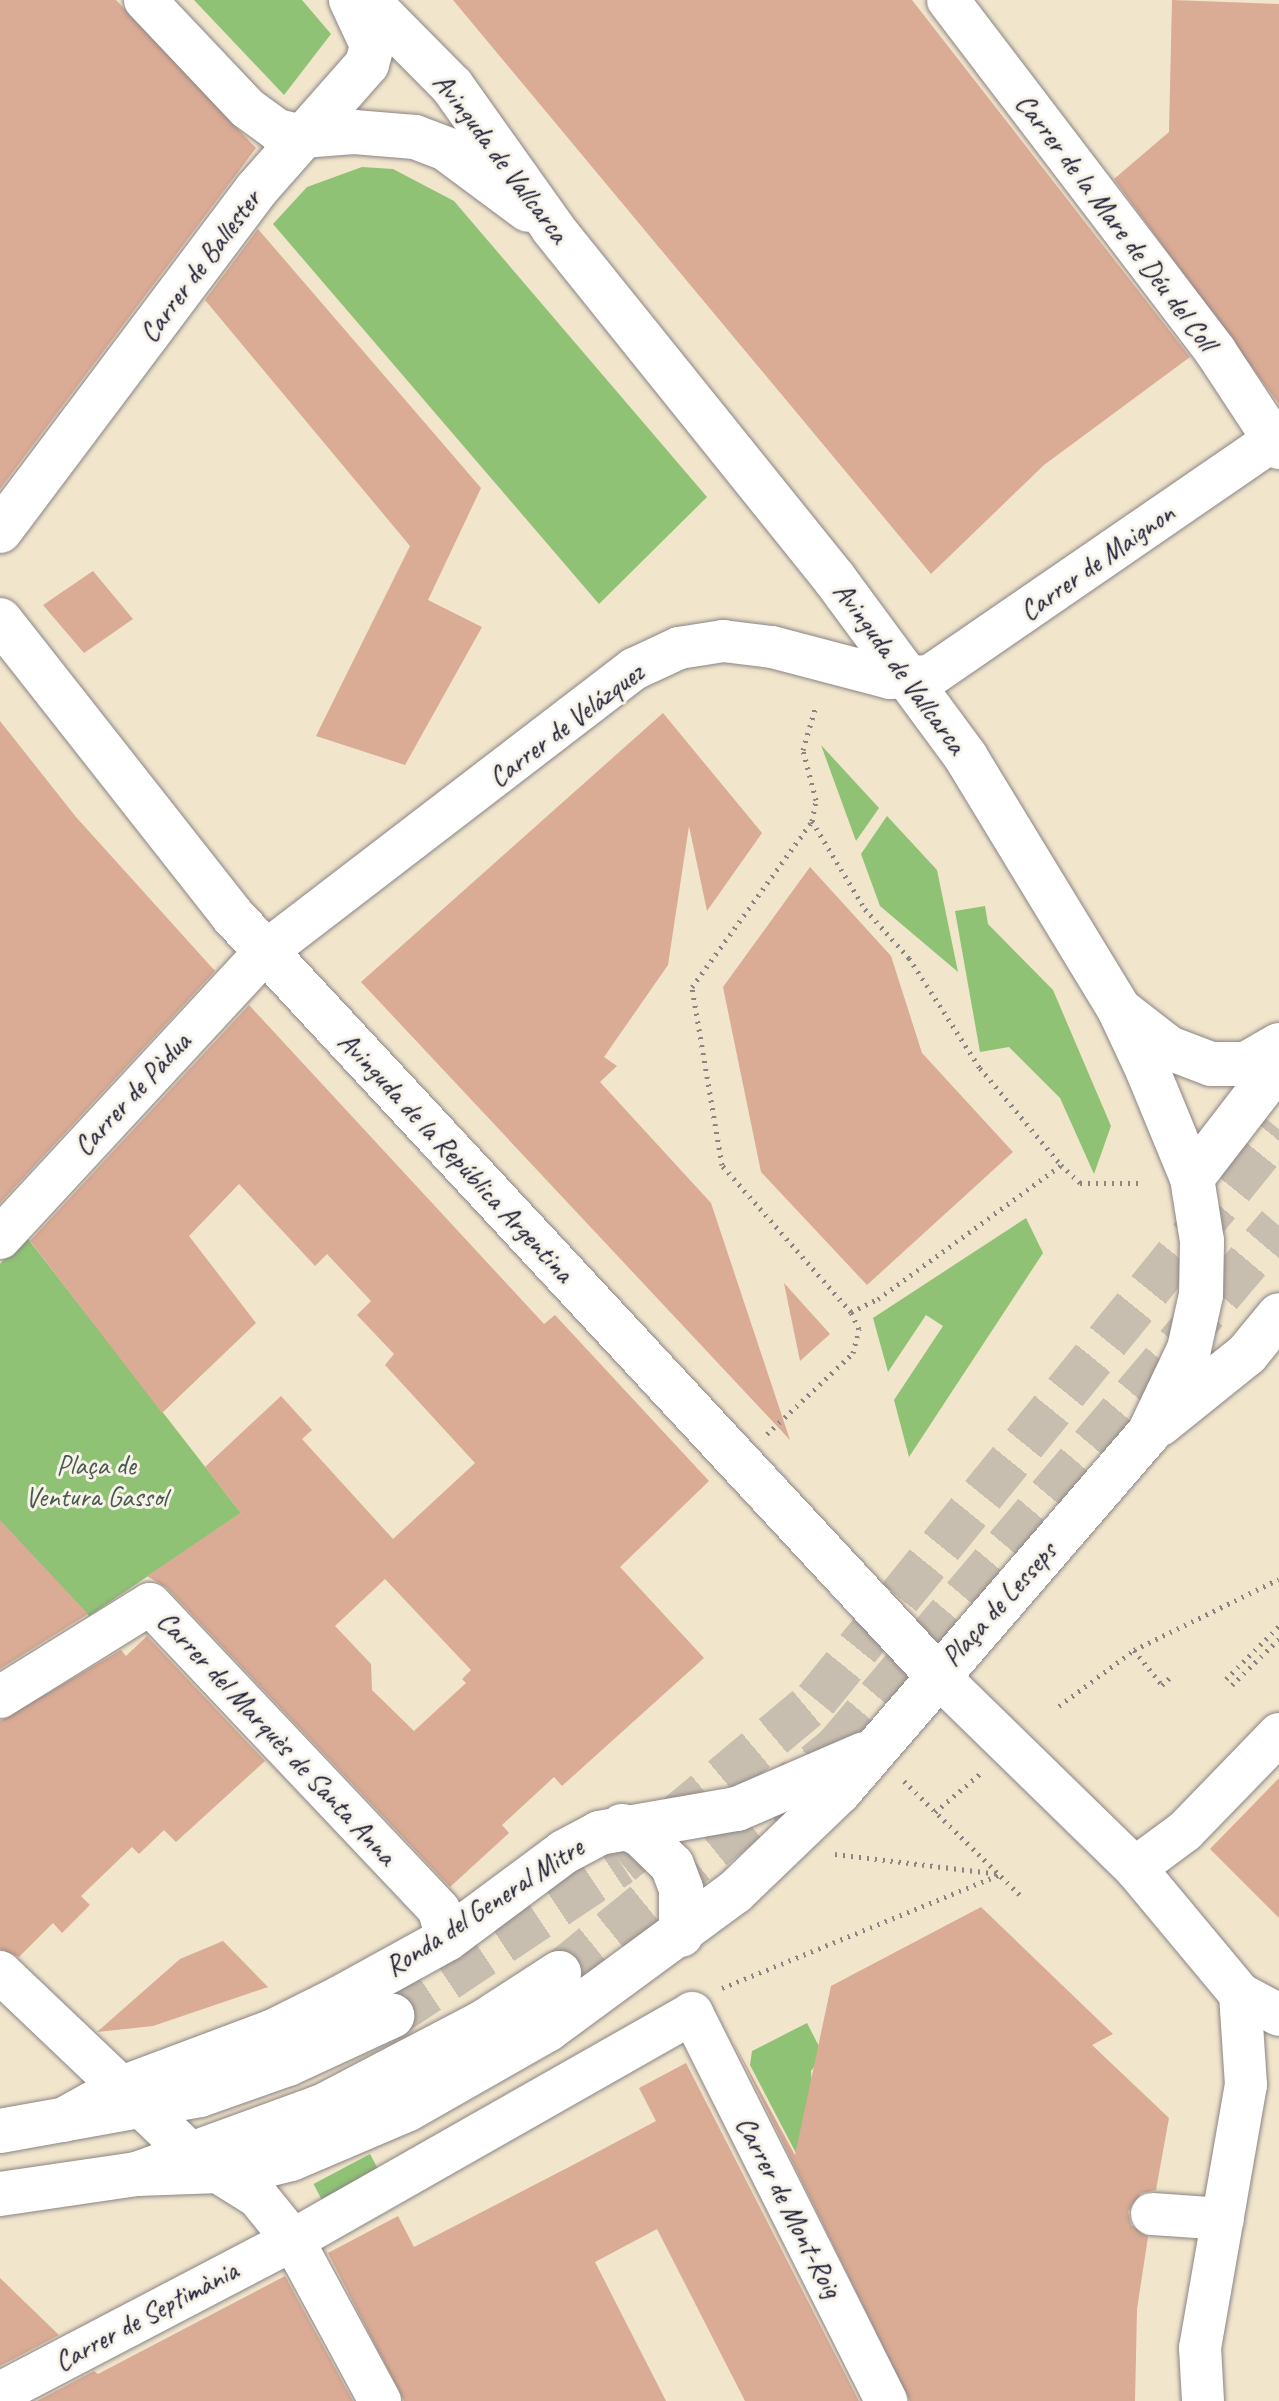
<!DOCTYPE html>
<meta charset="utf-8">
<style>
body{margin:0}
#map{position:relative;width:1279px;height:2401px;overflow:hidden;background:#f1e5cc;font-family:Caveat,sans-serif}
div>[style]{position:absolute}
.green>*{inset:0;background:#8fc274;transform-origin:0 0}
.building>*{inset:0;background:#daab95}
.major-tunnel>*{height:44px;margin-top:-22px;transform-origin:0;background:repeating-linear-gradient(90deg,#c8beaf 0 44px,transparent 0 66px)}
.path>*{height:5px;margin-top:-2.5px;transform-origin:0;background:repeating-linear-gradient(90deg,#8a8484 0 2px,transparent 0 8px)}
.roads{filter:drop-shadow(0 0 2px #8a8484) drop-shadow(0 0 2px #8a8484)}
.minor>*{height:42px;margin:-21px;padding:0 21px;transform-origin:21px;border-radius:21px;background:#fff}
.major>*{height:44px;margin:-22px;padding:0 22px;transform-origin:22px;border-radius:22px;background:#fff}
span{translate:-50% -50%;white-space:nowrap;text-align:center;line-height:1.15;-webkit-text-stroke:6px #f7f3e8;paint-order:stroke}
.street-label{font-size:28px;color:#22223b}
.park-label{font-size:28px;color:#485a4f}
</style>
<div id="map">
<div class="green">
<i style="clip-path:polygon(194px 0,302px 0,331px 34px,284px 95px)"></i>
<i style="clip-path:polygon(362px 167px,393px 169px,454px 201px,707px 497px,599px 604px,273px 224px,307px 187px)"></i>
<i style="clip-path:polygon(821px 745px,879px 808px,856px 841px)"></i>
<i style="clip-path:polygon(887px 816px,937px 870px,958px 972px,880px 906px,861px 854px)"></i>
<i style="clip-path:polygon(985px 906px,988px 924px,1053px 990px,1111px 1126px,1094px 1174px,1060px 1098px,1009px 1047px,980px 1052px,955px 911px)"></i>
<i style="clip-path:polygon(1026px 1218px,1043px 1253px,909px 1457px,894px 1400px,943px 1326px,926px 1315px,888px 1372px,873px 1318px)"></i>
<i style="clip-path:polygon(25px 1235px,241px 1513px,89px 1616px,0 1521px,0 1264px)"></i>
<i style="clip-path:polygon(807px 2023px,823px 2054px,811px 2071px,812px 2092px,798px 2157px,750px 2065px,752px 2051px)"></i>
<i style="left:370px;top:2154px;width:26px;height:64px;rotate:62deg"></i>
</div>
<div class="building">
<i style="clip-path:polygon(0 0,116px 0,256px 148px,0 489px)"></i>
<i style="clip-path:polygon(453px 0,912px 0,1190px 357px,1044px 465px,931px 574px)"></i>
<i style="clip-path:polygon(1172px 0,1279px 4px,1279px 404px,1114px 179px,1169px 132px)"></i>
<i style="clip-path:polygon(258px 229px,481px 488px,428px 600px,482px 627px,405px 765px,316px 736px,410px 546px,205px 300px)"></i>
<i style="clip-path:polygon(93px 571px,133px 619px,84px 653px,43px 605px)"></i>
<i style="clip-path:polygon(663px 713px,762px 833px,707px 911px,689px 826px,668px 965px,604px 1057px,617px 1066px,600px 1082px,711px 1203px,790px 1440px,361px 982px)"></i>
<i style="clip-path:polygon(0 721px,76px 817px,215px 971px,0 1203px)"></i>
<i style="clip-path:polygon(810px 867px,891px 956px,922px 1053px,1013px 1152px,867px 1285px,761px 1172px,723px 987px)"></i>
<i style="clip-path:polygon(evenodd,249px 1005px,544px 1324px,555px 1315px,709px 1481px,620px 1567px,704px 1658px,562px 1786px,554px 1777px,502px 1825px,509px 1833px,450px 1887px,167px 1588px,147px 1576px,241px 1513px,205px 1467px,281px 1396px,312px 1430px,302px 1439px,393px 1539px,475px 1463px,385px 1365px,394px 1354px,357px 1315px,371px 1301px,327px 1254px,315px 1266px,239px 1184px,189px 1236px,256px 1323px,162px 1413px,30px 1241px,249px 1005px,385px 1579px,471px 1670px,462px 1679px,466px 1683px,414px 1731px,372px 1690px,371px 1664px,335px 1626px,385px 1579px)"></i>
<i style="clip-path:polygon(784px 1283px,830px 1334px,800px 1361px)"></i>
<i style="clip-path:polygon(0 1520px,88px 1614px,0 1669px)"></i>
<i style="clip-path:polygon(147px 1636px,265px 1761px,176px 1842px,164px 1830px,139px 1854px,132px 1847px,81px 1896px,90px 1905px,62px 1933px,53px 1923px,19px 1957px,0 1949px,0 1721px,121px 1650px,126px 1656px)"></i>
<i style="clip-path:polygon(1279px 1778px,1279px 1918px,1210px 1849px)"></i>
<i style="clip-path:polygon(981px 1907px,1113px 2034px,1092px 2045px,1169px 2118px,1156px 2190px,1141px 2193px,1128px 2212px,1131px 2225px,1148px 2237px,1137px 2309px,1135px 2401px,910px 2401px,732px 2039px,795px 2155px,831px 1986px)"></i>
<i style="clip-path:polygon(223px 1941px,268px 1987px,153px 2026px,97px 2032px,180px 1959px)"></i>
<i style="clip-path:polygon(686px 2063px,859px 2401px,745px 2401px,657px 2229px,595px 2262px,666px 2401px,404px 2401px,328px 2253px,398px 2216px,414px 2247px,571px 2166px,656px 2121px,639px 2088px)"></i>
<i style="clip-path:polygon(285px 2276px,353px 2401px,37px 2401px,94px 2371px,98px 2374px)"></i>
<i style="clip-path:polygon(0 2278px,59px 2335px,0 2366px)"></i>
</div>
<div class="major-tunnel">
<i style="left:559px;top:1973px;width:357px;rotate:-39.1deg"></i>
<i style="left:836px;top:1748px;width:685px;rotate:-49.73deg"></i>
<i style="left:392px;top:2016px;width:275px;rotate:-33.7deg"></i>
<i style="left:621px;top:1863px;width:254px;rotate:-39.9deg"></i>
<i style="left:816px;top:1700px;width:735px;rotate:-50.96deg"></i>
</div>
<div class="path">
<i style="left:812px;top:821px;width:103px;rotate:58.9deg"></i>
<i style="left:865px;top:909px;width:66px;rotate:48.1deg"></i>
<i style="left:909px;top:958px;width:131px;rotate:57.2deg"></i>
<i style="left:980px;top:1068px;width:126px;rotate:50.1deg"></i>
<i style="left:1061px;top:1165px;width:26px;rotate:43deg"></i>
<i style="left:1080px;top:1183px;width:58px"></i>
<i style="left:851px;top:1312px;width:30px;rotate:-26deg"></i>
<i style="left:878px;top:1299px;width:227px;rotate:-36.2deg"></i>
<i style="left:767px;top:1434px;width:118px;rotate:-43.3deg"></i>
<i style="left:853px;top:1353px;width:25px;rotate:-76deg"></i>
<i style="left:859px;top:1329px;width:19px;rotate:-115deg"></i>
<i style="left:851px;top:1312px;width:196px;rotate:-131.3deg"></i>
<i style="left:722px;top:1165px;width:181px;rotate:-99.6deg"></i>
<i style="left:692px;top:987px;width:205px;rotate:-54.1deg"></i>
<i style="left:812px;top:821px;width:21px;rotate:-79deg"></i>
<i style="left:816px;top:800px;width:52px;rotate:-104.6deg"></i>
<i style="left:803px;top:750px;width:43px;rotate:-73.7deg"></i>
<i style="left:1134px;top:1650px;width:45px;rotate:51.3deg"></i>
<i style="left:1162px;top:1685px;width:16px;rotate:-43deg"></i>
<i style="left:1226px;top:1679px;width:75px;rotate:-45deg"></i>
<i style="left:1232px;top:1685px;width:66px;rotate:-44.4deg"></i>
<i style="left:1059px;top:1706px;width:94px;rotate:-36.7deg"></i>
<i style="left:1134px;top:1650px;width:161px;rotate:-26.1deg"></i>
<i style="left:904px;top:1781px;width:167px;rotate:44.5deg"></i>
<i style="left:935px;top:1812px;width:60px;rotate:-40.3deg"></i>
<i style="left:835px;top:1854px;width:166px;rotate:6.9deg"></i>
<i style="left:722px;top:1988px;width:301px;rotate:-22.2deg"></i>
</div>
<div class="roads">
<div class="minor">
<i style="left:145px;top:0;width:149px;rotate:46.6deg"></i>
<i style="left:247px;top:108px;width:37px;rotate:36deg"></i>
<i style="left:277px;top:130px;width:26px;rotate:13deg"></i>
<i style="left:948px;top:0;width:442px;rotate:52.7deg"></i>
<i style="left:1216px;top:352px;width:115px;rotate:56.7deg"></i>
<i style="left:0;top:1238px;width:390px;rotate:-47.2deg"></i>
<i style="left:265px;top:952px;width:465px;rotate:-37.5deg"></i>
<i style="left:634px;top:669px;width:50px;rotate:-25deg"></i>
<i style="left:679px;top:648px;width:45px;rotate:-9deg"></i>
<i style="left:723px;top:641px;width:49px;rotate:7deg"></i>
<i style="left:772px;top:647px;width:122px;rotate:14.7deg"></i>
<i style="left:890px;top:678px;width:40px;rotate:-2.9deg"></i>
<i style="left:930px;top:676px;width:424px;rotate:-34.5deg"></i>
<i style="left:936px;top:1674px;width:278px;rotate:44.3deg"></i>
<i style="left:1135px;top:1868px;width:164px;rotate:50.2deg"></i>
<i style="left:1240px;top:1994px;width:44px;rotate:28.3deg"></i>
<i style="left:0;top:1697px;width:176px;rotate:-31.8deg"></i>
<i style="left:150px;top:1604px;width:421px;rotate:46.6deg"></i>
<i style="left:439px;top:1910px;width:30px;rotate:75deg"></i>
<i style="left:1135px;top:1868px;width:62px;rotate:-36.5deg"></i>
<i style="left:1185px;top:1831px;width:135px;rotate:-45.9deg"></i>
<i style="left:0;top:1972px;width:268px;rotate:43.6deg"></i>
<i style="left:194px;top:2157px;width:75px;rotate:32deg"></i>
<i style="left:258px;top:2197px;width:55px;rotate:50.9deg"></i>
<i style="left:293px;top:2240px;width:183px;rotate:61.6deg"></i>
<i style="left:1152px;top:2214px;width:71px;rotate:4deg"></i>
<i style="left:0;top:2393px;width:331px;rotate:-27.6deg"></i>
<i style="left:293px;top:2240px;width:459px;rotate:-29.6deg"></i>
<i style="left:692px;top:2013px;width:434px;rotate:63.4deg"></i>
<i style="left:1203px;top:2401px;width:53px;rotate:-93.2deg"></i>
<i style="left:1200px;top:2348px;width:267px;rotate:-80.1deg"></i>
<i style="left:1246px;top:2085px;width:91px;rotate:-93.8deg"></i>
</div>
<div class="major">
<i style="left:302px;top:136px;width:52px;rotate:-4.4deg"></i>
<i style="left:354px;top:132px;width:61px;rotate:4.7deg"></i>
<i style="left:415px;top:137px;width:33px;rotate:21deg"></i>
<i style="left:446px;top:149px;width:102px;rotate:36.6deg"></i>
<i style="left:0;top:531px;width:426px;rotate:-53.1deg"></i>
<i style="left:256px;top:190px;width:168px;rotate:-48.6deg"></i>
<i style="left:367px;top:64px;width:20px;rotate:-75deg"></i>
<i style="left:372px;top:45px;width:50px;rotate:-115deg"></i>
<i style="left:0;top:620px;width:375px;rotate:51.8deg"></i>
<i style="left:232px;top:915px;width:1035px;rotate:47.15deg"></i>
<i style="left:1124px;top:1013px;width:57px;rotate:37.9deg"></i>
<i style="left:1169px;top:1048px;width:45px;rotate:20.9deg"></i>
<i style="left:1211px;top:1064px;width:35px"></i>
<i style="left:1246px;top:1064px;width:38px;rotate:-30deg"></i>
<i style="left:1192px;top:1178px;width:143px;rotate:-52.4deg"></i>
<i style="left:1160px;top:1424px;width:112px;rotate:-38.8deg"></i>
<i style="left:1247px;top:1354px;width:50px;rotate:-50.6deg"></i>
<i style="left:622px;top:1826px;width:21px;rotate:25deg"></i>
<i style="left:641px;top:1835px;width:43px;rotate:44.1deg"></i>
<i style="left:672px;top:1865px;width:26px;rotate:69deg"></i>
<i style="left:681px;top:1889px;width:46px;rotate:90deg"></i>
<i style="left:63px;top:2120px;width:64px;rotate:-29deg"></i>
<i style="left:119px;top:2089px;width:165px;rotate:-20.5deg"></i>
<i style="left:274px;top:2031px;width:74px;rotate:-26.6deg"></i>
<i style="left:340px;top:1998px;width:122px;rotate:-28.9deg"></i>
<i style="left:447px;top:1939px;width:146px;rotate:-36.6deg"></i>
<i style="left:564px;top:1852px;width:40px;rotate:-28deg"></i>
<i style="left:599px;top:1833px;width:140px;rotate:-9.9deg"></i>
<i style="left:737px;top:1809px;width:138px;rotate:-23.4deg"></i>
<i style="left:0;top:2131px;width:203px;rotate:-10.2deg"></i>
<i style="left:200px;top:2095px;width:93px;rotate:-19.4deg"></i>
<i style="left:288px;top:2064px;width:115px;rotate:-24.8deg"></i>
<i style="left:137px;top:2174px;width:110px;rotate:-2.1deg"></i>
<i style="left:247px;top:2170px;width:45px;rotate:-14deg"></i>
<i style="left:291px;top:2159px;width:127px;rotate:-23.1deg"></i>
<i style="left:408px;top:2109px;width:160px;rotate:-29.6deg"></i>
<i style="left:547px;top:2030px;width:233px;rotate:-36.3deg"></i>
<i style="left:735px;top:1892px;width:144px;rotate:-43.9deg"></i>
<i style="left:839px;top:1792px;width:474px;rotate:-49.2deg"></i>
<i style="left:1149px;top:1433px;width:93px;rotate:-64.5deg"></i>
<i style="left:1189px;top:1349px;width:55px;rotate:-77.5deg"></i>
<i style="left:1201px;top:1295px;width:54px;rotate:-88.9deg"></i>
<i style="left:1202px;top:1241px;width:64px;rotate:-99deg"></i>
<i style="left:1192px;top:1178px;width:116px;rotate:-112.4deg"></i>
<i style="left:1148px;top:1071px;width:68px;rotate:-115.1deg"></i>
<i style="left:1119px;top:1009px;width:295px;rotate:-121.3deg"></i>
<i style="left:966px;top:757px;width:222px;rotate:-126.4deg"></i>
<i style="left:834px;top:578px;width:449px;rotate:-128.8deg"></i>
<i style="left:553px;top:228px;width:174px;rotate:-125.4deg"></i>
<i style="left:452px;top:86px;width:121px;rotate:-134.7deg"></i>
<i style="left:0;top:2194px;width:138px;rotate:-8.3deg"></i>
<i style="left:137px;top:2174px;width:198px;rotate:-20.1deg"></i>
<i style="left:323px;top:2106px;width:179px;rotate:-27.6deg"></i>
<i style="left:482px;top:2023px;width:92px;rotate:-33deg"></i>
</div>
</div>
<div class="street-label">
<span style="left:501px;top:158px;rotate:53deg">Avinguda de Vallcarca</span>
<span style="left:1116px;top:222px;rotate:53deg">Carrer de la Mare de Déu del Coll</span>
<span style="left:200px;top:266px;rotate:-53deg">Carrer de Ballester</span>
<span style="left:1097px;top:562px;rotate:-35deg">Carrer de Maignon</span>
<span style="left:900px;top:668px;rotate:54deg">Avinguda de Vallcarca</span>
<span style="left:566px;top:725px;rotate:-37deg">Carrer de Velázquez</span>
<span style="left:132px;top:1094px;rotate:-47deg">Carrer de Pàdua</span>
<span style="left:456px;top:1157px;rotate:47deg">Avinguda de la República Argentina</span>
<span style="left:999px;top:1604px;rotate:-48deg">Plaça de Lesseps</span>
<span style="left:277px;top:1738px;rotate:47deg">Carrer del Marquès de Santa Anna</span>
<span style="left:484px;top:1907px;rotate:-33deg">Ronda del General Mitre</span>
<span style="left:789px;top:2207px;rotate:63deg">Carrer de Mont-Roig</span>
<span style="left:146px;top:2316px;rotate:-28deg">Carrer de Septimània</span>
</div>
<div class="park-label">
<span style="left:96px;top:1481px">Plaça de<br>Ventura Gassol</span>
</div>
</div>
